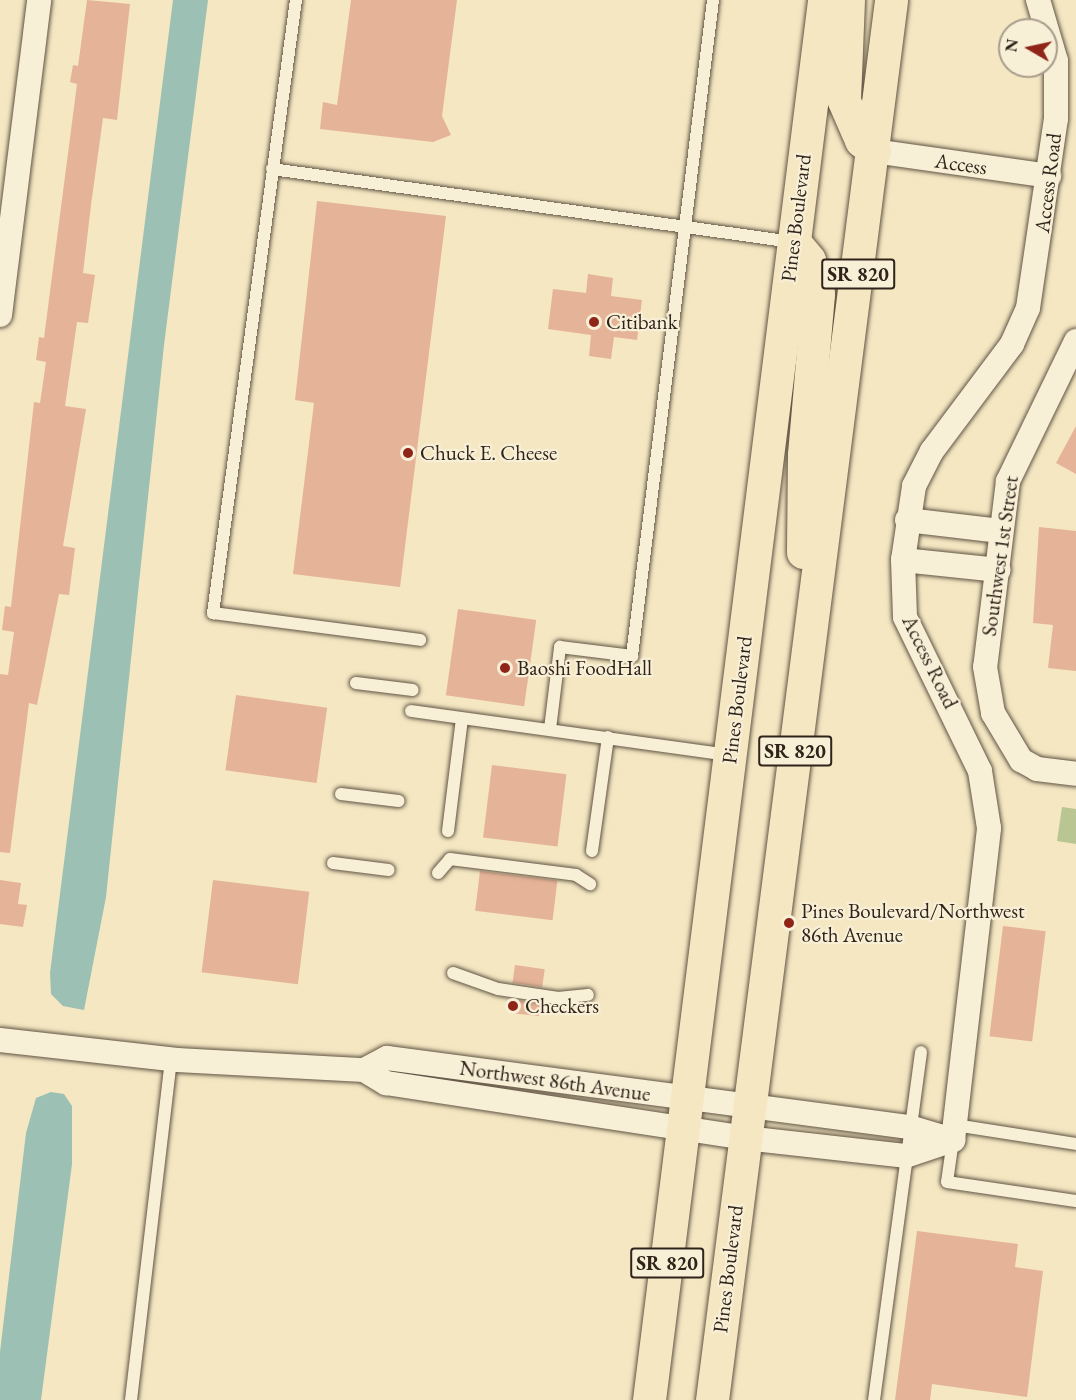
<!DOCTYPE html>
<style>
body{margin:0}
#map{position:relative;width:1076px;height:1400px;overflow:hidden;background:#f4e7c2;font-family:"EB Garamond",serif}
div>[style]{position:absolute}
.green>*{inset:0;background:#bac594}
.water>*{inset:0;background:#9cc0b3}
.building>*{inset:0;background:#e5b398;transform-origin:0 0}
.roads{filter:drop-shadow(0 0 2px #615444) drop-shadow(0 0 2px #615444)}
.service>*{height:12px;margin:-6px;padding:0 6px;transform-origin:6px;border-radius:6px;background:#f8efd7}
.minor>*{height:24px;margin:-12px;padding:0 12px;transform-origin:12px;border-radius:12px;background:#f8efd7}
.trunk>*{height:33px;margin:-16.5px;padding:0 16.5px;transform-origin:16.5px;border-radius:16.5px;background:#f4e7c2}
.dots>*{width:16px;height:16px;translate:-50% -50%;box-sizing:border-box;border:3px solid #f8efd7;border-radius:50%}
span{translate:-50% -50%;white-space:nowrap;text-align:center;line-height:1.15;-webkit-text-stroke:4.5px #f8efd7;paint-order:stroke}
.shield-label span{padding:2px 4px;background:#f8efd7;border:2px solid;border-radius:4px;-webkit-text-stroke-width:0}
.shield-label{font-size:20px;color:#30231a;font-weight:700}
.street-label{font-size:21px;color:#30231a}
.poi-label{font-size:21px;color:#30231a}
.left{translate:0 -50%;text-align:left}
.north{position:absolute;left:998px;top:18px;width:60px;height:60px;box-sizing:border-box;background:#f8efd7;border:2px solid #a89d8b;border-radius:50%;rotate:279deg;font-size:16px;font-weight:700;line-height:24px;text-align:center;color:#30231a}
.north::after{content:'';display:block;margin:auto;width:21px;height:27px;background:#8f2418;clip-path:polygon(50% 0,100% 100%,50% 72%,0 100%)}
</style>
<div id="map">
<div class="green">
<i style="clip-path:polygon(1062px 807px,1076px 809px,1076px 844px,1057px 841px)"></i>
</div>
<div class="water">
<i style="clip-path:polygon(173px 0,208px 0,164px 345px,106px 897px,84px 1010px,63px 1006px,51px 994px,50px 973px)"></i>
<i style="clip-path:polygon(51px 1092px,64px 1094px,72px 1106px,72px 1164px,41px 1400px,0 1400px,0 1352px,26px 1133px,36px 1098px)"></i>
</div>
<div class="building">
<i style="clip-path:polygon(87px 0,130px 4px,117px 120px,103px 118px,91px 205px,83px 273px,95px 275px,88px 323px,77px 322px,65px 406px,86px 409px,63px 546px,75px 548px,69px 595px,59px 594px,37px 705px,29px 703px,10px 853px,0 852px,0 674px,8px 675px,14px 632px,2px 630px,5px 606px,11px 607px,34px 402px,40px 403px,46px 362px,36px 360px,39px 337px,44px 338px,77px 84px,70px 82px,73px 65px,78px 66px)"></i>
<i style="clip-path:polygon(351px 0,457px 0,442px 116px,451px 135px,433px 142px,320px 129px,323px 102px,337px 105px)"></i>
<i style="clip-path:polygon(317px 201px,446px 216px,400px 587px,293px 574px,314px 403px,295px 400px)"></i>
<i style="clip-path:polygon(588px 274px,613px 278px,611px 296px,642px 300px,637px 340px,614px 337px,611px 359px,589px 356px,591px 335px,548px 329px,553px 289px,586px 293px)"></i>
<i style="clip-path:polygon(1076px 426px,1076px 474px,1056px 463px)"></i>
<i style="clip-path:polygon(1039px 527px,1076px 531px,1076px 671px,1048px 668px,1053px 625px,1033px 623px)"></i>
<i style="left:458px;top:609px;width:79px;height:87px;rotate:8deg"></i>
<i style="left:236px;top:695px;width:92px;height:76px;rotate:8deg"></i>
<i style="left:492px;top:765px;width:75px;height:73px;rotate:7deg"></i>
<i style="left:480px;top:871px;width:78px;height:40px;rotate:7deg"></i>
<i style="clip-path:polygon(0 880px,21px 883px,18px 904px,27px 905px,23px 927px,0 924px)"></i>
<i style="left:213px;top:880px;width:97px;height:93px;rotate:7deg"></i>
<i style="left:1003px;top:926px;width:43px;height:111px;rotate:7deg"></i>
<i style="left:515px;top:965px;width:30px;height:18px;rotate:8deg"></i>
<i style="clip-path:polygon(511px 999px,540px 1004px,539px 1016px,510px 1013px)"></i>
<i style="clip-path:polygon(917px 1231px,1018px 1244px,1015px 1267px,1043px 1271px,1027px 1397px,932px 1384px,930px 1400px,895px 1400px)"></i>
</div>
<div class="roads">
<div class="service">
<i style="left:296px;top:0;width:619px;rotate:97.71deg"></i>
<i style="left:213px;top:613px;width:209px;rotate:7.4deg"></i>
<i style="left:272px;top:169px;width:526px;rotate:7.98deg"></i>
<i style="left:356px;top:683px;width:57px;rotate:7deg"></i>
<i style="left:411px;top:711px;width:320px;rotate:7.9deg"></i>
<i style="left:550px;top:729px;width:83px;rotate:-83deg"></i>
<i style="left:560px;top:647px;width:73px;rotate:7.1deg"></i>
<i style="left:632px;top:656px;width:661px;rotate:-82.96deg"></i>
<i style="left:341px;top:794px;width:58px;rotate:6.9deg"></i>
<i style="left:448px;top:831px;width:113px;rotate:-82.9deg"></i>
<i style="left:592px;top:851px;width:115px;rotate:-82deg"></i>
<i style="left:333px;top:863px;width:56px;rotate:7.1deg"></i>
<i style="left:438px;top:873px;width:18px;rotate:-49deg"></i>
<i style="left:450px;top:859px;width:127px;rotate:7.2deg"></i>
<i style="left:576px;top:875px;width:17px;rotate:33deg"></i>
<i style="left:453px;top:973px;width:48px;rotate:19.6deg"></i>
<i style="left:498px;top:989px;width:61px;rotate:8.5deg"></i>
<i style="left:558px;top:998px;width:30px;rotate:-6deg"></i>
<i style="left:955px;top:1125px;width:122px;rotate:8.9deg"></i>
<i style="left:953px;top:1140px;width:42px;rotate:98.1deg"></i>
<i style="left:947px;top:1182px;width:130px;rotate:8.4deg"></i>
<i style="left:131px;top:1400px;width:343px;rotate:-83.3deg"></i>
<i style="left:874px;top:1400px;width:351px;rotate:-82.3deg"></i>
</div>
<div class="minor">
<i style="left:874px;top:151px;width:177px;rotate:8.1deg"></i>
<i style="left:0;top:315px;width:317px;rotate:-82.9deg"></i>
<i style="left:1076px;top:341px;width:156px;rotate:115.9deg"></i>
<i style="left:1008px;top:481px;width:187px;rotate:97deg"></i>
<i style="left:985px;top:667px;width:47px;rotate:80.1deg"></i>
<i style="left:993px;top:713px;width:55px;rotate:59.2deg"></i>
<i style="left:1021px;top:760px;width:18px;rotate:29deg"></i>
<i style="left:1037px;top:769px;width:39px;rotate:7deg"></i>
<i style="left:907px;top:520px;width:94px;rotate:6.7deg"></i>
<i style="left:903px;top:560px;width:96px;rotate:6deg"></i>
<i style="left:0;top:1040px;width:178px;rotate:6.4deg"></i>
<i style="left:177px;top:1060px;width:187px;rotate:3.1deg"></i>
<i style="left:364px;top:1070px;width:26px;rotate:31deg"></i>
<i style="left:386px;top:1083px;width:363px;rotate:8.7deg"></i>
<i style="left:745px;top:1138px;width:161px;rotate:6.4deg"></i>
<i style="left:905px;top:1156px;width:51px;rotate:-18.4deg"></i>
<i style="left:364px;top:1070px;width:26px;rotate:-28deg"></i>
<i style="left:387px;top:1058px;width:527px;rotate:7.53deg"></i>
<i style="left:909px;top:1127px;width:46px;rotate:16.5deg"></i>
<i style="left:953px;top:1140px;width:314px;rotate:-83.4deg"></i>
<i style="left:989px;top:828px;width:58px;rotate:-99deg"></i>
<i style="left:980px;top:771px;width:171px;rotate:-116deg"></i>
<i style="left:905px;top:617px;width:57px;rotate:-92deg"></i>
<i style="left:903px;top:560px;width:75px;rotate:-81.5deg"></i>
<i style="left:914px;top:486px;width:39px;rotate:-63deg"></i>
<i style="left:932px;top:451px;width:134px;rotate:-53.2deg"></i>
<i style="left:1012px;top:344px;width:39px;rotate:-66deg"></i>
<i style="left:1028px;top:308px;width:191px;rotate:-81.6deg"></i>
<i style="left:1056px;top:119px;width:58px;rotate:-90deg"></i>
<i style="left:1056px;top:61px;width:64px;rotate:-106.4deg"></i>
</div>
<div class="trunk">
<i style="left:848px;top:0;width:101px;rotate:92.3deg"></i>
<i style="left:844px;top:101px;width:43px;rotate:66.4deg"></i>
<i style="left:861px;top:140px;width:17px;rotate:40deg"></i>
<i style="left:794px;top:242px;width:23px;rotate:50deg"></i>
<i style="left:809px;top:260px;width:35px;rotate:75deg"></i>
<i style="left:818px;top:294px;width:162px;rotate:95deg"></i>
<i style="left:804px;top:455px;width:97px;rotate:90.6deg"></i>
<i style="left:649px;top:1400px;width:1411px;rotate:-82.87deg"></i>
<i style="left:712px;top:1400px;width:1411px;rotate:-82.71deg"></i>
</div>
</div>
<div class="dots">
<i style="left:594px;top:322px;background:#8f2418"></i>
<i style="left:408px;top:453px;background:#8f2418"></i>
<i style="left:505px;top:668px;background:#8f2418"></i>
<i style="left:789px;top:923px;background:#8f2418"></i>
<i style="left:513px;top:1006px;background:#8f2418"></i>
</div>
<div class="shield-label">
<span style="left:858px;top:274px">SR 820</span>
<span style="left:795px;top:751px">SR 820</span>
<span style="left:667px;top:1263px">SR 820</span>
</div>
<div class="street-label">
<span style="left:961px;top:164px;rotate:8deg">Access</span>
<span style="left:1048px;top:183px;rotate:-83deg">Access Road</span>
<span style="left:796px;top:218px;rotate:-83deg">Pines Boulevard</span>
<span style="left:1000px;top:556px;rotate:-82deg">Southwest 1st Street</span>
<span style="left:930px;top:662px;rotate:64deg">Access Road</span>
<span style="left:737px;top:700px;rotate:-83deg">Pines Boulevard</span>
<span style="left:555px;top:1081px;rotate:8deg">Northwest 86th Avenue</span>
<span style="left:728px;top:1269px;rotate:-83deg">Pines Boulevard</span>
</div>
<div class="poi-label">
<span class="left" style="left:606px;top:322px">Citibank</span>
<span class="left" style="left:420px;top:453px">Chuck E. Cheese</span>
<span class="left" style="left:517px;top:668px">Baoshi FoodHall</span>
<span class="left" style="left:801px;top:923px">Pines Boulevard/Northwest<br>86th Avenue</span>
<span class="left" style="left:525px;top:1006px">Checkers</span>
</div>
<div class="north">N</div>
</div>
